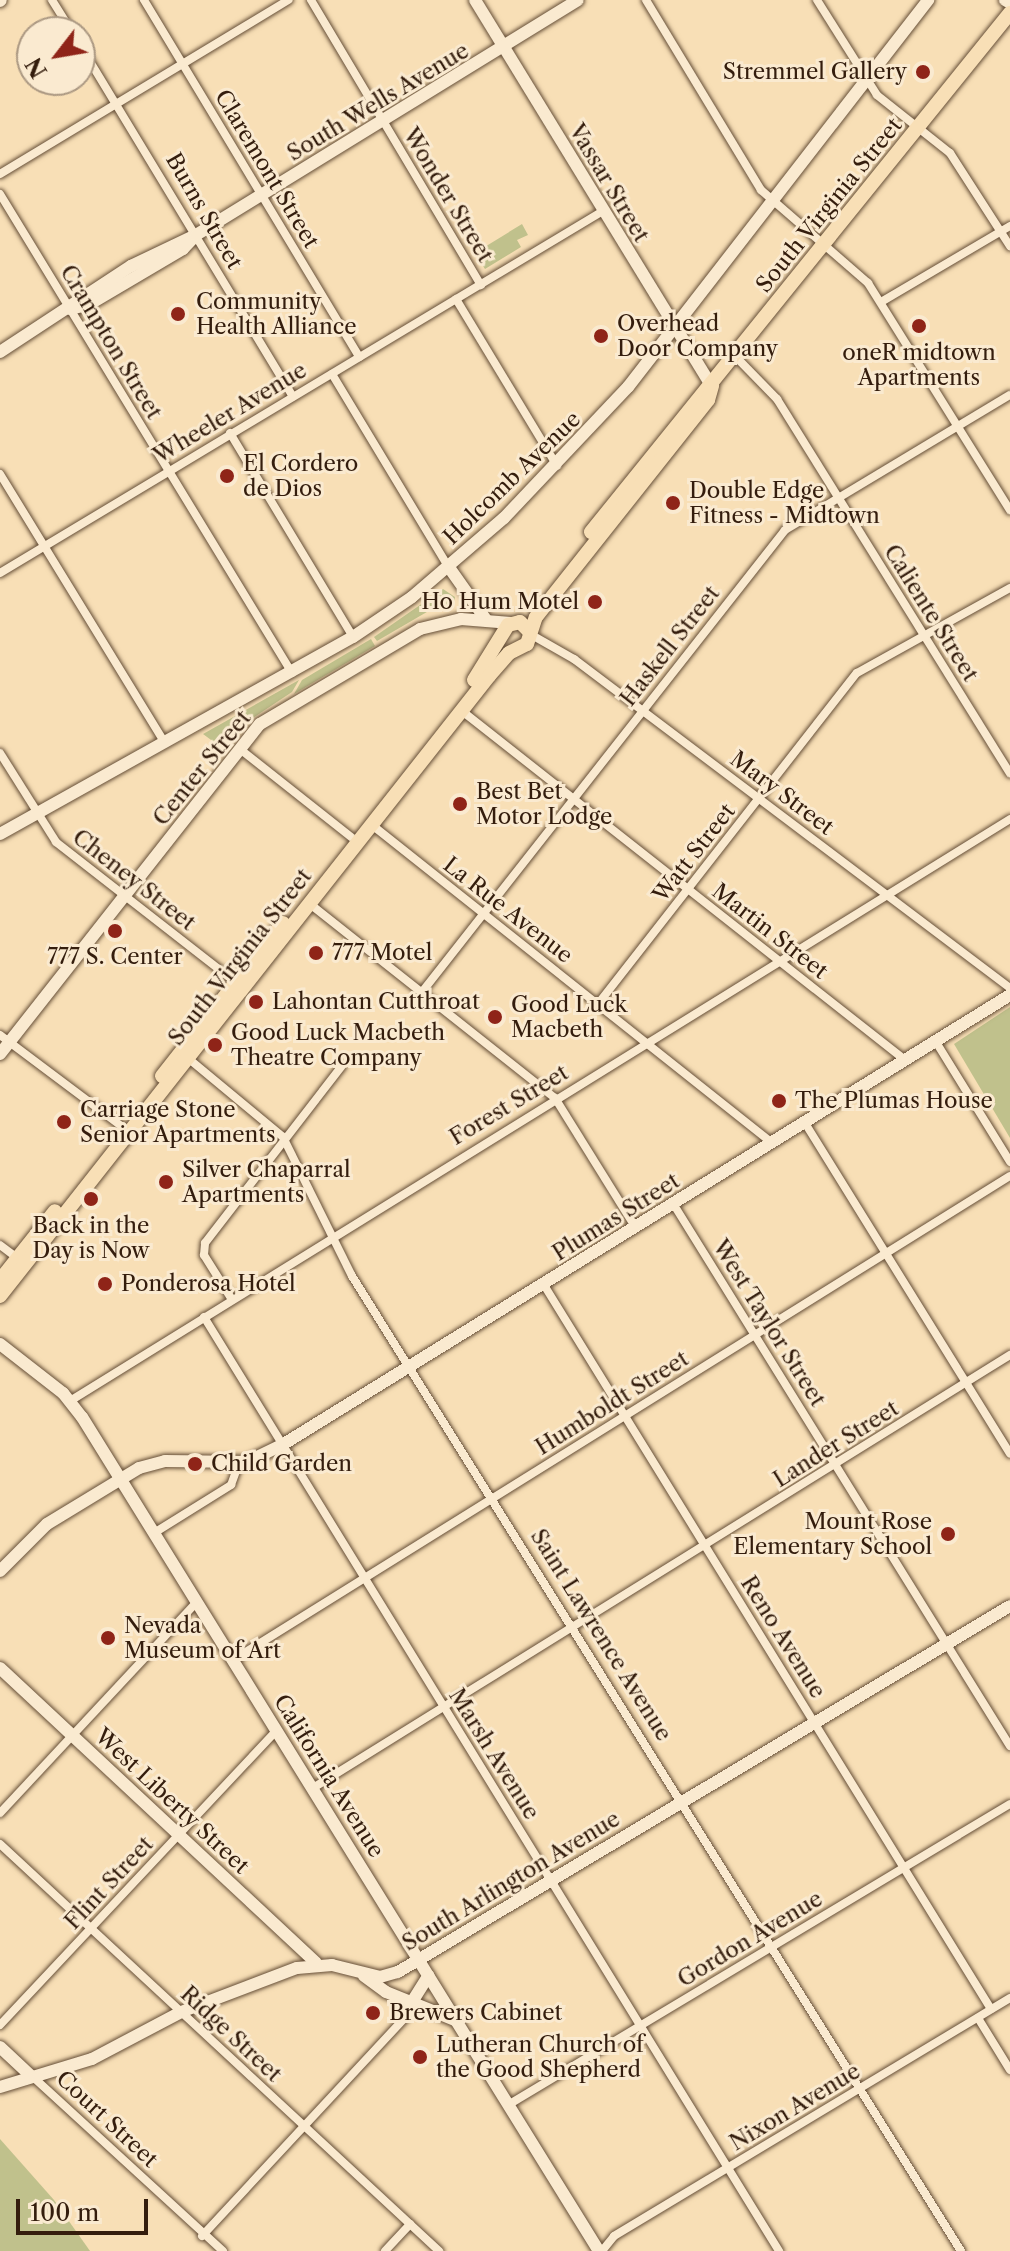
<!DOCTYPE html>
<style>
body{margin:0}
#map{position:relative;width:1010px;height:2251px;overflow:hidden;background:#f8dfb6;font-family:"Libre Caslon Text",serif}
div>[style]{position:absolute}
.green>*{inset:0;background:#c0c18c}
.roads{filter:drop-shadow(0 0 2px #654e37) drop-shadow(0 0 2px #654e37)}
.street>*{height:8px;margin:-4px;padding:0 4px;transform-origin:4px;border-radius:4px;background:#faead0}
.secondary>*{height:12px;margin:-6px;padding:0 6px;transform-origin:6px;border-radius:6px;background:#faead0}
.primary>*{height:14px;margin:-7px;padding:0 7px;transform-origin:7px;border-radius:7px;background:#f8dfb6}
.dots>*{width:22px;height:22px;translate:-50% -50%;box-sizing:border-box;border:4px solid #faead0;border-radius:50%}
span{translate:-50% -50%;white-space:nowrap;text-align:center;line-height:1.15;-webkit-text-stroke:6px #faead0;paint-order:stroke}
.poi-label{font-size:22px;color:#341d0d}
.right{translate:-100% -50%;text-align:right}
.left{translate:0 -50%;text-align:left}
.street-label{font-size:22px;color:#341d0d}
.north{position:absolute;left:16px;top:16px;width:80px;height:80px;box-sizing:border-box;background:#faead0;border:2px solid #ab9882;border-radius:50%;rotate:239deg;font-size:22px;font-weight:700;line-height:32px;text-align:center;color:#341d0d}
.north::after{content:'';display:block;margin:auto;width:28px;height:36px;background:#8f2418;clip-path:polygon(50% 0,100% 100%,50% 72%,0 100%)}
.scale{position:absolute;left:16px;top:2199px;width:132px;height:36px;box-sizing:border-box;border:4px solid #341d0d;border-top:0;padding-left:10px;font-size:24px;line-height:28px;white-space:nowrap;color:#341d0d;-webkit-text-stroke:6px #faead0;paint-order:stroke}
</style>
<div id="map">
<div class="green">
<i style="clip-path:polygon(522px 224px,528px 235px,517px 240px,521px 247px,485px 269px,477px 257px,485px 252px,483px 248px)"></i>
<i style="clip-path:polygon(443px 589px,455px 597px,453px 608px,432px 609px,377px 641px,374px 637px)"></i>
<i style="clip-path:polygon(371px 639px,375px 646px,294px 694px,302px 680px)"></i>
<i style="clip-path:polygon(299px 680px,292px 692px,250px 720px,226px 751px,203px 734px)"></i>
<i style="clip-path:polygon(1010px 1007px,1010px 1138px,954px 1044px)"></i>
<i style="clip-path:polygon(0 2139px,54px 2200px,90px 2251px,0 2251px)"></i>
</div>
<div class="roads">
<div class="street">
<i style="left:52px;top:0;width:38px;rotate:58deg"></i>
<i style="left:144px;top:0;width:417px;rotate:58.9deg"></i>
<i style="left:311px;top:0;width:332px;rotate:59.2deg"></i>
<i style="left:646px;top:0;width:222px;rotate:58.8deg"></i>
<i style="left:761px;top:190px;width:142px;rotate:41deg"></i>
<i style="left:868px;top:283px;width:268px;rotate:58deg"></i>
<i style="left:817px;top:0;width:112px;rotate:57.7deg"></i>
<i style="left:877px;top:95px;width:93px;rotate:38.5deg"></i>
<i style="left:950px;top:153px;width:111px;rotate:57.2deg"></i>
<i style="left:80px;top:45px;width:411px;rotate:58.8deg"></i>
<i style="left:0;top:174px;width:337px;rotate:-31.1deg"></i>
<i style="left:0;top:194px;width:561px;rotate:58.63deg"></i>
<i style="left:456px;top:299px;width:195px;rotate:58.8deg"></i>
<i style="left:881px;top:302px;width:150px;rotate:-30.5deg"></i>
<i style="left:736px;top:357px;width:59px;rotate:45.7deg"></i>
<i style="left:777px;top:399px;width:441px;rotate:58.1deg"></i>
<i style="left:332px;top:374px;width:224px;rotate:58.9deg"></i>
<i style="left:230px;top:433px;width:238px;rotate:58.9deg"></i>
<i style="left:0;top:474px;width:316px;rotate:58.5deg"></i>
<i style="left:0;top:573px;width:703px;rotate:-30.98deg"></i>
<i style="left:530px;top:634px;width:51px;rotate:29.6deg"></i>
<i style="left:574px;top:659px;width:546px;rotate:37.04deg"></i>
<i style="left:462px;top:711px;width:564px;rotate:38.23deg"></i>
<i style="left:240px;top:749px;width:142px;rotate:38.4deg"></i>
<i style="left:0;top:753px;width:105px;rotate:57.8deg"></i>
<i style="left:56px;top:842px;width:227px;rotate:38deg"></i>
<i style="left:372px;top:825px;width:511px;rotate:38.48deg"></i>
<i style="left:310px;top:904px;width:313px;rotate:38.4deg"></i>
<i style="left:555px;top:1098px;width:153px;rotate:58.1deg"></i>
<i style="left:422px;top:992px;width:588px;rotate:-51.84deg"></i>
<i style="left:785px;top:530px;width:262px;rotate:-31deg"></i>
<i style="left:598px;top:1004px;width:420px;rotate:-52deg"></i>
<i style="left:857px;top:673px;width:175px;rotate:-29.1deg"></i>
<i style="left:0;top:1035px;width:161px;rotate:36.9deg"></i>
<i style="left:936px;top:1042px;width:141px;rotate:58.3deg"></i>
<i style="left:189px;top:1059px;width:122px;rotate:39.7deg"></i>
<i style="left:283px;top:1137px;width:155px;rotate:63.6deg"></i>
<i style="left:352px;top:1276px;width:1150px;rotate:58.01deg"></i>
<i style="left:805px;top:1123px;width:389px;rotate:58.2deg"></i>
<i style="left:674px;top:1205px;width:637px;rotate:58.16deg"></i>
<i style="left:0;top:1245px;width:21px;rotate:37deg"></i>
<i style="left:544px;top:1285px;width:851px;rotate:58.31deg"></i>
<i style="left:231px;top:1298px;width:51px;rotate:-122.1deg"></i>
<i style="left:204px;top:1255px;width:12px;rotate:-85deg"></i>
<i style="left:205px;top:1243px;width:224px;rotate:-52.3deg"></i>
<i style="left:204px;top:1317px;width:1097px;rotate:58.38deg"></i>
<i style="left:70px;top:1401px;width:1106px;rotate:-31.76deg"></i>
<i style="left:154px;top:1533px;width:91px;rotate:-31.9deg"></i>
<i style="left:231px;top:1485px;width:23px;rotate:-70deg"></i>
<i style="left:233px;top:1660px;width:915px;rotate:-31.92deg"></i>
<i style="left:313px;top:1788px;width:821px;rotate:-31.85deg"></i>
<i style="left:0;top:1813px;width:289px;rotate:-47deg"></i>
<i style="left:0;top:1844px;width:599px;rotate:42.83deg"></i>
<i style="left:978px;top:2018px;width:61px;rotate:58.4deg"></i>
<i style="left:0;top:2025px;width:405px;rotate:-46.8deg"></i>
<i style="left:32px;top:2076px;width:259px;rotate:42.5deg"></i>
<i style="left:508px;top:2105px;width:585px;rotate:-30.95deg"></i>
<i style="left:202px;top:2236px;width:310px;rotate:-47.1deg"></i>
<i style="left:413px;top:2009px;width:7px;rotate:-98deg"></i>
<i style="left:385px;top:2251px;width:37px;rotate:-47deg"></i>
<i style="left:602px;top:2251px;width:19px;rotate:-51deg"></i>
<i style="left:614px;top:2236px;width:462px;rotate:-31deg"></i>
</div>
<div class="secondary">
<i style="left:475px;top:0;width:453px;rotate:58.5deg"></i>
<i style="left:1005px;top:0;width:6px;rotate:31deg"></i>
<i style="left:0;top:1px;width:1px;rotate:-45deg"></i>
<i style="left:70px;top:309px;width:18px;rotate:-13deg"></i>
<i style="left:88px;top:305px;width:110px;rotate:-30.5deg"></i>
<i style="left:183px;top:249px;width:19px;rotate:-47deg"></i>
<i style="left:0;top:352px;width:157px;rotate:-33.3deg"></i>
<i style="left:131px;top:266px;width:72px;rotate:-25.5deg"></i>
<i style="left:196px;top:235px;width:448px;rotate:-31.6deg"></i>
<i style="left:448px;top:566px;width:67px;rotate:54.7deg"></i>
<i style="left:0;top:834px;width:404px;rotate:-29.2deg"></i>
<i style="left:353px;top:637px;width:71px;rotate:-34.1deg"></i>
<i style="left:412px;top:597px;width:121px;rotate:-40.7deg"></i>
<i style="left:504px;top:518px;width:180px;rotate:-46.6deg"></i>
<i style="left:628px;top:387px;width:490px;rotate:-52.2deg"></i>
<i style="left:0;top:1054px;width:420px;rotate:-51.8deg"></i>
<i style="left:260px;top:724px;width:186px;rotate:-30.7deg"></i>
<i style="left:420px;top:629px;width:42px;rotate:-13.7deg"></i>
<i style="left:461px;top:619px;width:50px;rotate:4.6deg"></i>
<i style="left:0;top:1344px;width:80px;rotate:37.9deg"></i>
<i style="left:63px;top:1393px;width:31px;rotate:52deg"></i>
<i style="left:82px;top:1417px;width:981px;rotate:58.21deg"></i>
<i style="left:0;top:1571px;width:66px;rotate:-45deg"></i>
<i style="left:47px;top:1524px;width:108px;rotate:-31.3deg"></i>
<i style="left:139px;top:1468px;width:27px;rotate:-15deg"></i>
<i style="left:165px;top:1461px;width:82px;rotate:0.7deg"></i>
<i style="left:247px;top:1462px;width:39px;rotate:-26deg"></i>
<i style="left:282px;top:1445px;width:856px;rotate:-31.72deg"></i>
<i style="left:0;top:1668px;width:432px;rotate:43deg"></i>
<i style="left:364px;top:1976px;width:27px;rotate:36deg"></i>
<i style="left:386px;top:1992px;width:74px;rotate:22.1deg"></i>
<i style="left:412px;top:2002px;width:31px;rotate:-58deg"></i>
<i style="left:0;top:2047px;width:42px;rotate:43.1deg"></i>
<i style="left:0;top:2087px;width:96px;rotate:-16.9deg"></i>
<i style="left:92px;top:2059px;width:101px;rotate:-27.8deg"></i>
<i style="left:181px;top:2012px;width:124px;rotate:-20.8deg"></i>
<i style="left:297px;top:1968px;width:35px;rotate:-5deg"></i>
<i style="left:332px;top:1965px;width:49px;rotate:14deg"></i>
<i style="left:380px;top:1977px;width:19px;rotate:-16deg"></i>
<i style="left:398px;top:1972px;width:713px;rotate:-30.88deg"></i>
</div>
<div class="primary">
<i style="left:591px;top:532px;width:667px;rotate:-51.09deg"></i>
<i style="left:474px;top:680px;width:65px;rotate:-58.3deg"></i>
<i style="left:508px;top:625px;width:12px;rotate:-14deg"></i>
<i style="left:520px;top:622px;width:13px;rotate:45deg"></i>
<i style="left:162px;top:1076px;width:195px;rotate:-51.7deg"></i>
<i style="left:0;top:1280px;width:88px;rotate:-51.4deg"></i>
<i style="left:0;top:1296px;width:790px;rotate:-51.74deg"></i>
<i style="left:489px;top:676px;width:30px;rotate:-49deg"></i>
<i style="left:509px;top:653px;width:20px;rotate:-27deg"></i>
<i style="left:527px;top:644px;width:28px;rotate:-72deg"></i>
<i style="left:536px;top:617px;width:277px;rotate:-51.6deg"></i>
<i style="left:708px;top:400px;width:15px;rotate:-74deg"></i>
</div>
</div>
<div class="dots">
<i style="left:923px;top:72px;background:#8f2418"></i>
<i style="left:178px;top:314px;background:#8f2418"></i>
<i style="left:919px;top:326px;background:#8f2418"></i>
<i style="left:601px;top:336px;background:#8f2418"></i>
<i style="left:227px;top:476px;background:#8f2418"></i>
<i style="left:673px;top:503px;background:#8f2418"></i>
<i style="left:595px;top:602px;background:#8f2418"></i>
<i style="left:460px;top:804px;background:#8f2418"></i>
<i style="left:115px;top:931px;background:#8f2418"></i>
<i style="left:316px;top:953px;background:#8f2418"></i>
<i style="left:256px;top:1002px;background:#8f2418"></i>
<i style="left:495px;top:1017px;background:#8f2418"></i>
<i style="left:215px;top:1045px;background:#8f2418"></i>
<i style="left:779px;top:1101px;background:#8f2418"></i>
<i style="left:64px;top:1122px;background:#8f2418"></i>
<i style="left:166px;top:1182px;background:#8f2418"></i>
<i style="left:91px;top:1199px;background:#8f2418"></i>
<i style="left:105px;top:1284px;background:#8f2418"></i>
<i style="left:195px;top:1464px;background:#8f2418"></i>
<i style="left:948px;top:1534px;background:#8f2418"></i>
<i style="left:108px;top:1638px;background:#8f2418"></i>
<i style="left:373px;top:2013px;background:#8f2418"></i>
<i style="left:420px;top:2057px;background:#8f2418"></i>
</div>
<div class="poi-label">
<span class="right" style="left:907px;top:72px">Stremmel Gallery</span>
<span class="left" style="left:196px;top:314px">Community<br>Health Alliance</span>
<span class="left" style="left:617px;top:336px">Overhead<br>Door Company</span>
<span style="left:919px;top:365px">oneR midtown<br>Apartments</span>
<span class="left" style="left:243px;top:476px">El Cordero<br>de Dios</span>
<span class="left" style="left:689px;top:503px">Double Edge<br>Fitness - Midtown</span>
<span class="right" style="left:579px;top:602px">Ho Hum Motel</span>
<span class="left" style="left:476px;top:804px">Best Bet<br>Motor Lodge</span>
<span class="left" style="left:332px;top:953px">777 Motel</span>
<span style="left:115px;top:957px">777 S. Center</span>
<span class="left" style="left:272px;top:1002px">Lahontan Cutthroat</span>
<span class="left" style="left:511px;top:1017px">Good Luck<br>Macbeth</span>
<span class="left" style="left:231px;top:1045px">Good Luck Macbeth<br>Theatre Company</span>
<span class="left" style="left:795px;top:1101px">The Plumas House</span>
<span class="left" style="left:80px;top:1122px">Carriage Stone<br>Senior Apartments</span>
<span class="left" style="left:182px;top:1182px">Silver Chaparral<br>Apartments</span>
<span style="left:91px;top:1238px">Back in the<br>Day is Now</span>
<span class="left" style="left:121px;top:1284px">Ponderosa Hotel</span>
<span class="left" style="left:211px;top:1464px">Child Garden</span>
<span class="right" style="left:932px;top:1534px">Mount Rose<br>Elementary School</span>
<span class="left" style="left:124px;top:1638px">Nevada<br>Museum of Art</span>
<span class="left" style="left:389px;top:2013px">Brewers Cabinet</span>
<span class="left" style="left:436px;top:2057px">Lutheran Church of<br>the Good Shepherd</span>
</div>
<div class="street-label">
<span style="left:378px;top:102px;rotate:-31deg">South Wells Avenue</span>
<span style="left:267px;top:169px;rotate:59deg">Claremont Street</span>
<span style="left:609px;top:183px;rotate:59deg">Vassar Street</span>
<span style="left:448px;top:195px;rotate:59deg">Wonder Street</span>
<span style="left:829px;top:205px;rotate:-51deg">South Virginia Street</span>
<span style="left:204px;top:211px;rotate:60deg">Burns Street</span>
<span style="left:111px;top:342px;rotate:59deg">Crampton Street</span>
<span style="left:230px;top:413px;rotate:-31deg">Wheeler Avenue</span>
<span style="left:512px;top:478px;rotate:-44deg">Holcomb Avenue</span>
<span style="left:931px;top:613px;rotate:58deg">Caliente Street</span>
<span style="left:670px;top:646px;rotate:-52deg">Haskell Street</span>
<span style="left:202px;top:768px;rotate:-51deg">Center Street</span>
<span style="left:782px;top:793px;rotate:37deg">Mary Street</span>
<span style="left:694px;top:853px;rotate:-52deg">Watt Street</span>
<span style="left:134px;top:880px;rotate:38deg">Cheney Street</span>
<span style="left:508px;top:910px;rotate:38deg">La Rue Avenue</span>
<span style="left:770px;top:931px;rotate:38deg">Martin Street</span>
<span style="left:240px;top:957px;rotate:-52deg">South Virginia Street</span>
<span style="left:509px;top:1105px;rotate:-31deg">Forest Street</span>
<span style="left:616px;top:1217px;rotate:-32deg">Plumas Street</span>
<span style="left:769px;top:1323px;rotate:58deg">West Taylor Street</span>
<span style="left:612px;top:1403px;rotate:-32deg">Humboldt Street</span>
<span style="left:836px;top:1444px;rotate:-32deg">Lander Street</span>
<span style="left:601px;top:1635px;rotate:58deg">Saint Lawrence Avenue</span>
<span style="left:783px;top:1637px;rotate:58deg">Reno Avenue</span>
<span style="left:494px;top:1754px;rotate:58deg">Marsh Avenue</span>
<span style="left:329px;top:1776px;rotate:58deg">California Avenue</span>
<span style="left:172px;top:1801px;rotate:43deg">West Liberty Street</span>
<span style="left:511px;top:1881px;rotate:-31deg">South Arlington Avenue</span>
<span style="left:109px;top:1883px;rotate:-47deg">Flint Street</span>
<span style="left:750px;top:1939px;rotate:-31deg">Gordon Avenue</span>
<span style="left:231px;top:2034px;rotate:43deg">Ridge Street</span>
<span style="left:795px;top:2107px;rotate:-31deg">Nixon Avenue</span>
<span style="left:107px;top:2119px;rotate:43deg">Court Street</span>
</div>
<div class="north">N</div>
<div class="scale">100 m</div>
</div>
